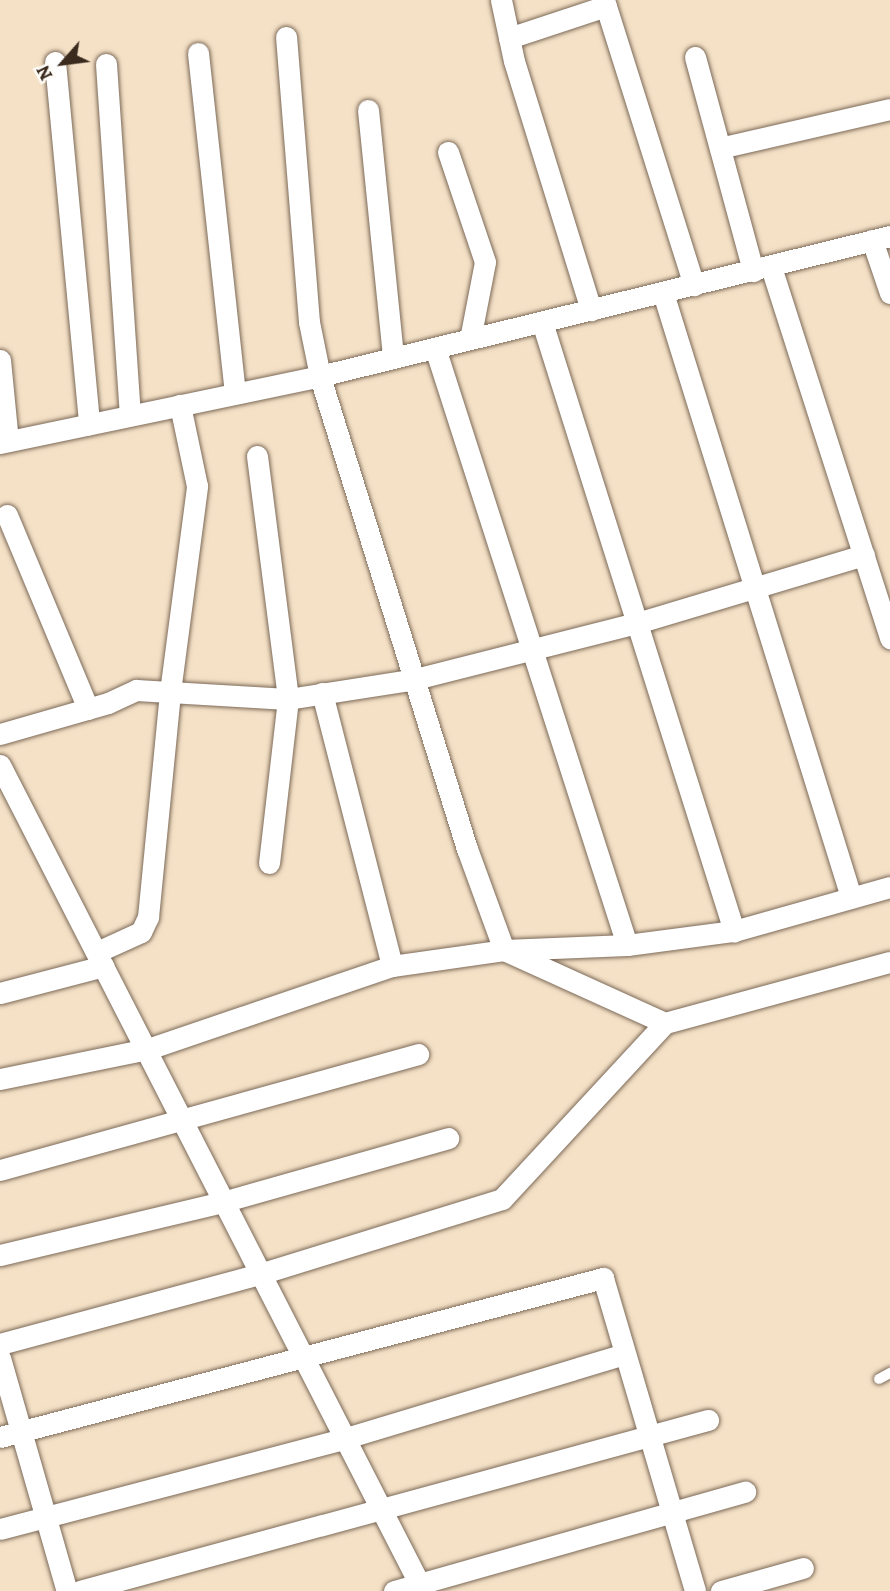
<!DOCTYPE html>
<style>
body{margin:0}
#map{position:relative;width:890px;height:1591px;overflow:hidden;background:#f5e1c6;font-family:Alegreya,serif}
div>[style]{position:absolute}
.roads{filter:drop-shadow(0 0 2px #7c6a59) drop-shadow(0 0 2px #7c6a59)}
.service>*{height:10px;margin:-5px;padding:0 5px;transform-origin:5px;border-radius:5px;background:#fff}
.minor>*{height:21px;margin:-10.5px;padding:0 10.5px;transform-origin:10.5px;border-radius:10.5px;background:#fff}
span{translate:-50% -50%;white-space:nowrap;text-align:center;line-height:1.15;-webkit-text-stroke:5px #fdfcf7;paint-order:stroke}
.north{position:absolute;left:28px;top:28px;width:70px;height:70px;-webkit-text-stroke:5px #fdfcf7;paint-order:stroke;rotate:242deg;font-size:19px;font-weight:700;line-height:28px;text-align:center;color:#3b2a1e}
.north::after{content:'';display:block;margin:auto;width:24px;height:32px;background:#3b2a1e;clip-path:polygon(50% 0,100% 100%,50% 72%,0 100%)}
</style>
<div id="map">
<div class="roads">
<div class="service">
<i style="left:879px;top:1379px;width:13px;rotate:-29deg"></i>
</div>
<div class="minor">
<i style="left:501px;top:0;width:62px;rotate:78deg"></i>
<i style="left:514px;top:61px;width:261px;rotate:72.8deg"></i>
<i style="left:604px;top:0;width:299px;rotate:72.5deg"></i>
<i style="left:509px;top:38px;width:102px;rotate:-18.3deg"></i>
<i style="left:198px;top:53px;width:342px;rotate:83.8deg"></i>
<i style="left:695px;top:57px;width:222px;rotate:74.8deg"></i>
<i style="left:55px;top:62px;width:364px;rotate:84.6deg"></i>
<i style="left:106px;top:64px;width:351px;rotate:86.1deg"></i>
<i style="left:368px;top:110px;width:249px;rotate:84.2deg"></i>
<i style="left:720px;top:148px;width:174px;rotate:-12.9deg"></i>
<i style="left:448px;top:152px;width:116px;rotate:71.4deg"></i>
<i style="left:485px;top:262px;width:78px;rotate:101deg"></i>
<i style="left:872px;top:240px;width:56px;rotate:71.2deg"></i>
<i style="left:771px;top:267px;width:390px;rotate:72.2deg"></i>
<i style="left:663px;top:293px;width:633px;rotate:72.71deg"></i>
<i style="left:542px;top:322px;width:639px;rotate:72.5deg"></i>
<i style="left:435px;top:348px;width:627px;rotate:72.17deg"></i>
<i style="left:0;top:360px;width:81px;rotate:84.4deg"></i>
<i style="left:0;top:443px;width:327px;rotate:-11.8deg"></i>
<i style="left:320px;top:376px;width:587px;rotate:-13.8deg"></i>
<i style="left:257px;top:456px;width:245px;rotate:82.7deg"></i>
<i style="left:288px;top:699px;width:165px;rotate:96.6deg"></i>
<i style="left:7px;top:515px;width:210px;rotate:67.3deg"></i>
<i style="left:322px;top:693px;width:282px;rotate:75.6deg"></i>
<i style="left:0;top:734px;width:112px;rotate:-16deg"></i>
<i style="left:108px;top:703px;width:31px;rotate:-25deg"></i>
<i style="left:136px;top:690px;width:152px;rotate:3.4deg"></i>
<i style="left:288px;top:699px;width:129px;rotate:-8.9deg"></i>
<i style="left:415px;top:679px;width:229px;rotate:-14.2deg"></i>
<i style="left:637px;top:623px;width:237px;rotate:-16.7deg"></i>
<i style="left:0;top:765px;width:928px;rotate:62.88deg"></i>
<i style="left:97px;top:952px;width:48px;rotate:-24.4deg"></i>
<i style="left:141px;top:932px;width:17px;rotate:-65deg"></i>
<i style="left:148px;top:917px;width:226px;rotate:-84.4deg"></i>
<i style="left:170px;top:692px;width:208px;rotate:-82.5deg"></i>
<i style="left:197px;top:486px;width:83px;rotate:-101.9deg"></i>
<i style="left:0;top:993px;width:107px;rotate:-14.6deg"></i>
<i style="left:665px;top:1023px;width:233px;rotate:-15.2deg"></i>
<i style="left:0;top:1079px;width:151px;rotate:-11.5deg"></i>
<i style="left:148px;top:1049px;width:258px;rotate:-18.8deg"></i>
<i style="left:392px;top:966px;width:113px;rotate:-8.1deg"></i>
<i style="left:504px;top:950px;width:123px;rotate:-2.3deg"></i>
<i style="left:627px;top:945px;width:108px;rotate:-7.5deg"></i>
<i style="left:734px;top:931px;width:162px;rotate:-15.8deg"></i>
<i style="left:0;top:1170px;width:434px;rotate:-15.5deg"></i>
<i style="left:0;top:1255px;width:232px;rotate:-13.4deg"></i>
<i style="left:226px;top:1201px;width:231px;rotate:-15.8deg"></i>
<i style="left:0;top:1344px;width:272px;rotate:-15.1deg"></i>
<i style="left:263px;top:1273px;width:250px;rotate:-17.2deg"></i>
<i style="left:502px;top:1199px;width:240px;rotate:-47.2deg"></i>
<i style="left:665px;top:1023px;width:177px;rotate:-155.6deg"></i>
<i style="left:504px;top:950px;width:108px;rotate:-110.1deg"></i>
<i style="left:467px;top:849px;width:495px;rotate:-107.3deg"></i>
<i style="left:320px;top:376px;width:55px;rotate:-101.5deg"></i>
<i style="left:309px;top:322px;width:286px;rotate:-94.6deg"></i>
<i style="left:0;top:1358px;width:242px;rotate:74deg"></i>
<i style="left:0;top:1437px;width:624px;rotate:-14.77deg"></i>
<i style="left:603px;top:1278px;width:326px;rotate:73.6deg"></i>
<i style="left:0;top:1529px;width:358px;rotate:-14.7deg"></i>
<i style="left:346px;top:1438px;width:290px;rotate:-16.8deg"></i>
<i style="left:80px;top:1591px;width:651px;rotate:-15.23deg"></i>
<i style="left:394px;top:1591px;width:365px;rotate:-15.8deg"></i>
<i style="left:721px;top:1591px;width:85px;rotate:-15.7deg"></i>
</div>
</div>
<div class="north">N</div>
</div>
